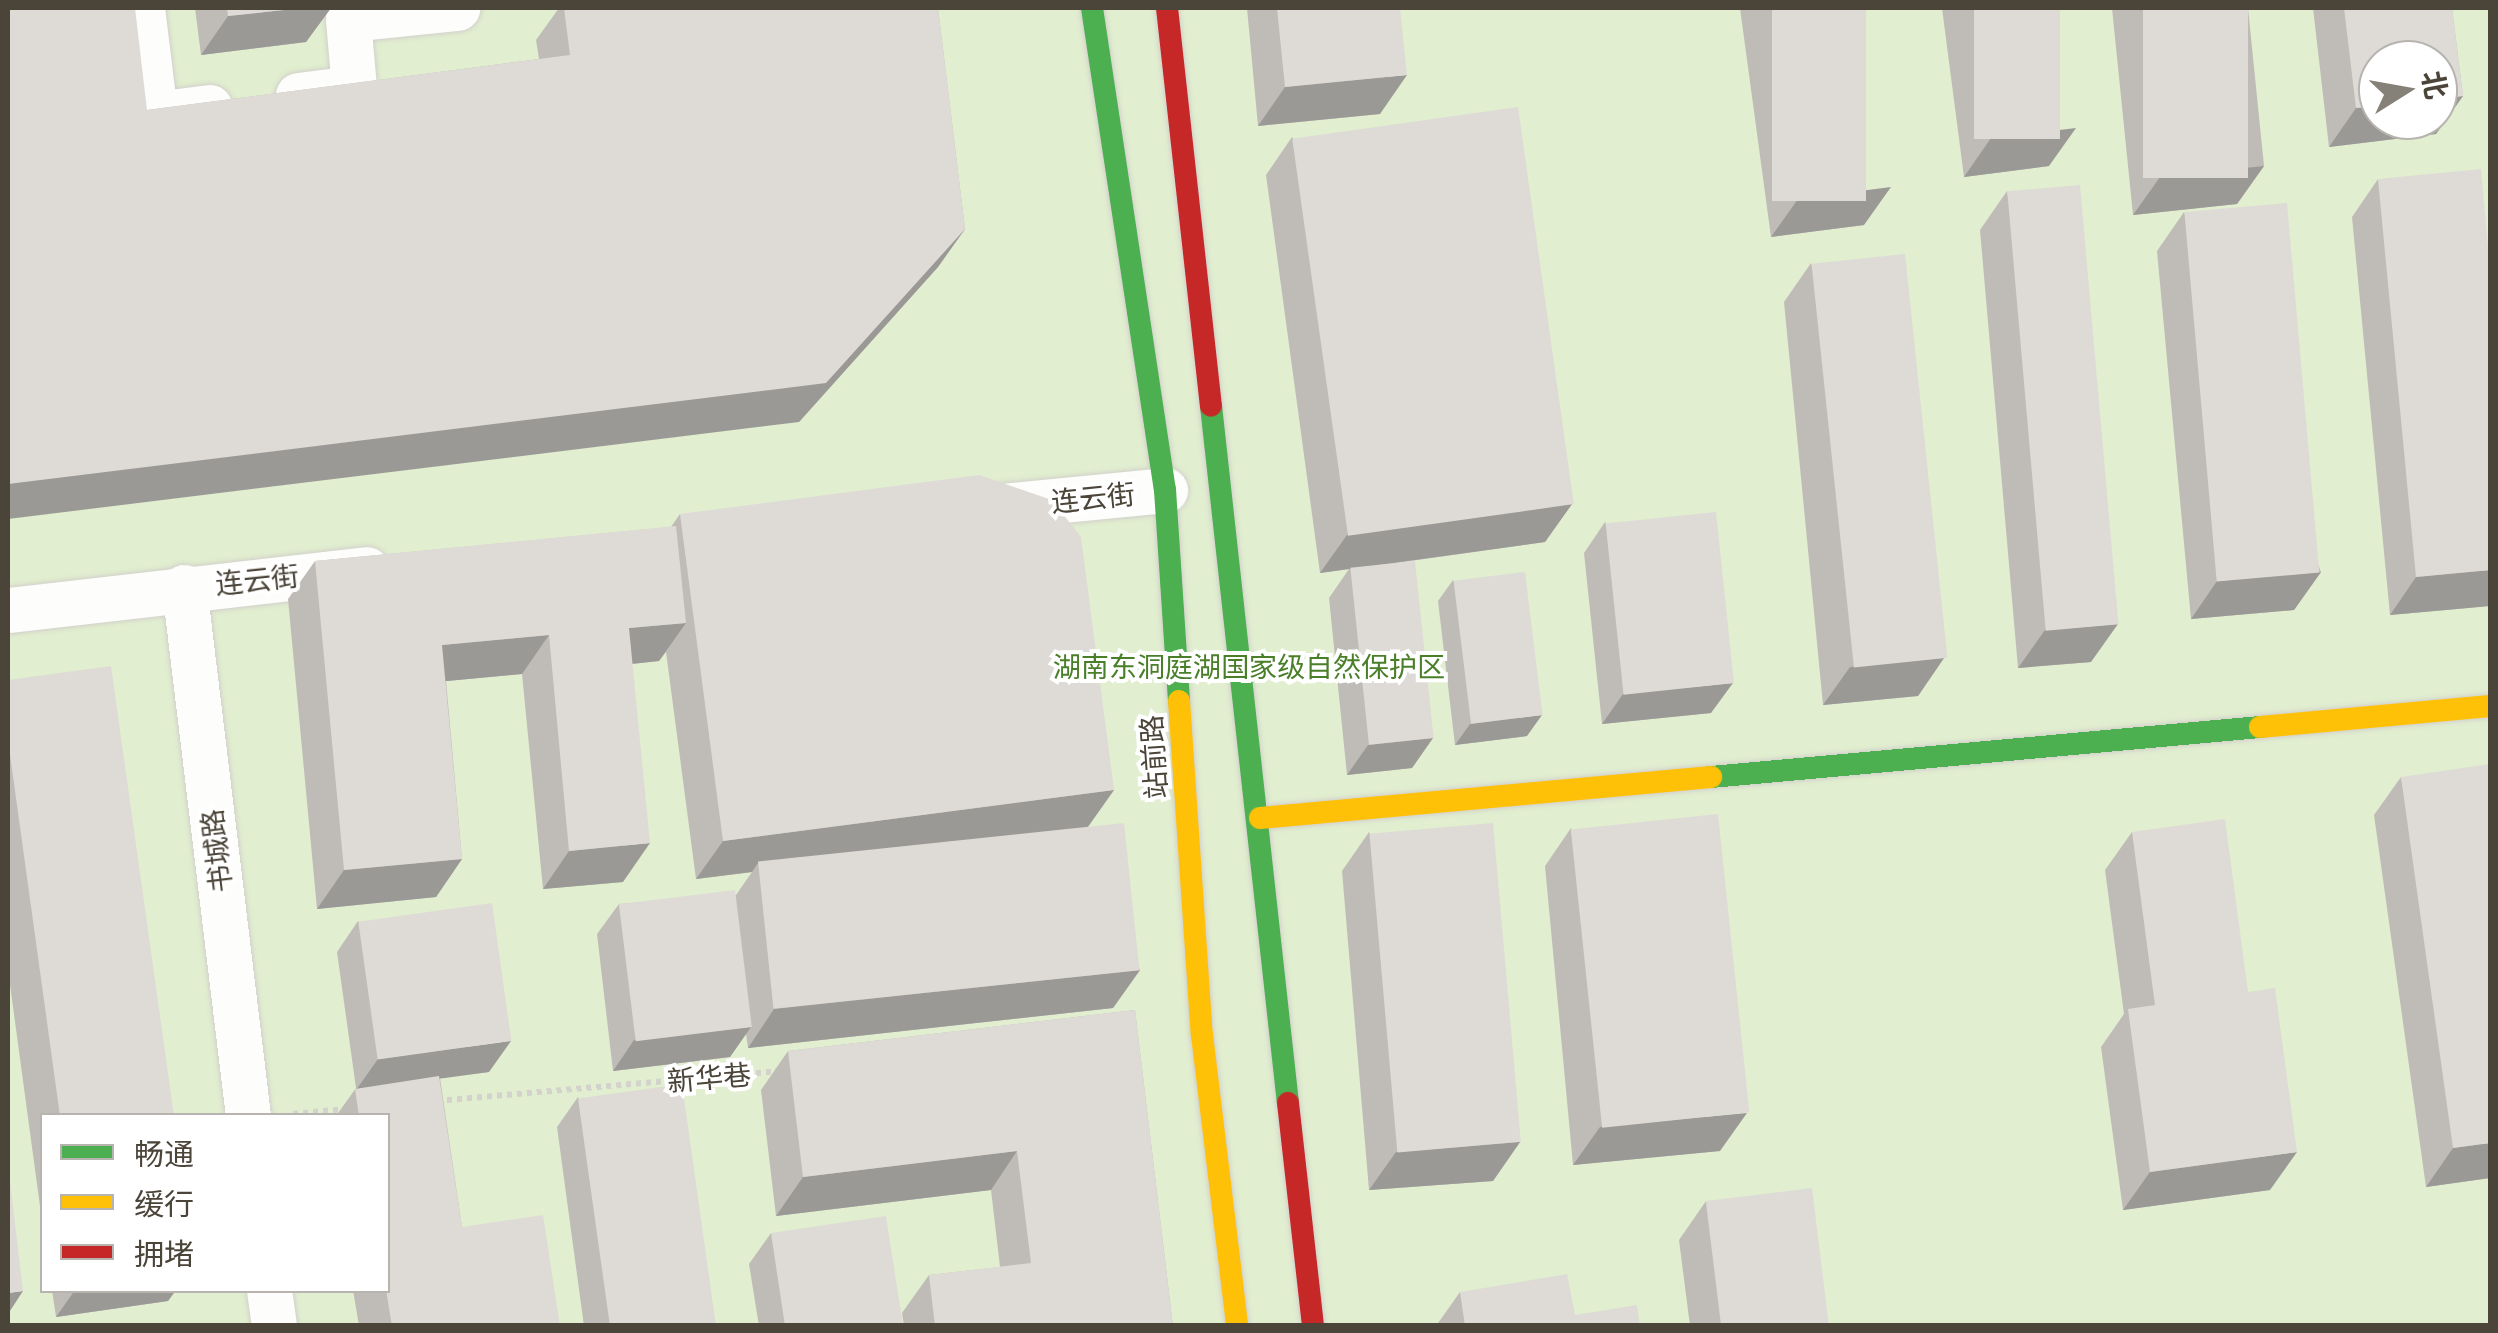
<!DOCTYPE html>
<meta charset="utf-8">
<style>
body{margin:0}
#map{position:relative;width:2498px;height:1333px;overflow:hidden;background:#f4f2ee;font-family:Manrope,"Noto Sans SC",sans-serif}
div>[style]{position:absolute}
.green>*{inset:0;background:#e1eecf}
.path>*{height:6px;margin-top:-3px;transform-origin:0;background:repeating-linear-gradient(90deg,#d3d2cc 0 5px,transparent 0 10px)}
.roads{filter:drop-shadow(0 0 2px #d2d0cb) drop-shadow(0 0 2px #d2d0cb)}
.street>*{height:45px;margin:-22.5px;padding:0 22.5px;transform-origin:22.5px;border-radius:22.5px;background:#fdfdfc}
.fast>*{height:22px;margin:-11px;padding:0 11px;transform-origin:11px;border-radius:11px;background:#4caf50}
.slow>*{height:22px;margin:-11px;padding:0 11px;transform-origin:11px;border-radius:11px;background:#ffc107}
.jam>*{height:22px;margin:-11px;padding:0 11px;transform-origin:11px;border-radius:11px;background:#c62828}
.wall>*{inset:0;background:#bfbcb8}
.shaded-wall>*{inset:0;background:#9b9996}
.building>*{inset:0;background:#dedbd6;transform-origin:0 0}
span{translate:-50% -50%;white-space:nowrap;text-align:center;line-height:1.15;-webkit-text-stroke:8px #fff;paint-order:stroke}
.street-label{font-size:28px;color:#4b4439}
.park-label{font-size:28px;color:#4a7f2a}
.frame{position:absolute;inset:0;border:10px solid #4b4439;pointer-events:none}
.legend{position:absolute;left:40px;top:1113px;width:350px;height:180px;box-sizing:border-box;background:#fff;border:2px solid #b7b4b0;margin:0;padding:12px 18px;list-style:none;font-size:30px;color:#4b4439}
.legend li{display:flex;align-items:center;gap:20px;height:50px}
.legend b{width:50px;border:2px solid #b7b4b0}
.north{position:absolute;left:2358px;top:40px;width:100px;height:100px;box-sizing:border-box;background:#fff;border:2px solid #b7b4b0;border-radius:50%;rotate:79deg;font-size:28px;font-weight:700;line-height:40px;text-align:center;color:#4b4439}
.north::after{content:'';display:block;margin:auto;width:35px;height:45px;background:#868178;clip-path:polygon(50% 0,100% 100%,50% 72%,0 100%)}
</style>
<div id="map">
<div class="green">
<i style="clip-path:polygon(evenodd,8px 8px,2490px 8px,2490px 1325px,8px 1326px,8px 8px,2378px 60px,2438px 60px,2438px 120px,2378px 120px,2378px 60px,8px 8px,42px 1116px,388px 1116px,388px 1290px,42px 1290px,42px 1116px)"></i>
</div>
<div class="path">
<i style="left:437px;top:1101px;width:343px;rotate:-5deg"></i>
<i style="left:293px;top:1114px;width:52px;rotate:-5.5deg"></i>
</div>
<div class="roads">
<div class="street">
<i style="left:142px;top:8px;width:107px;rotate:83deg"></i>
<i style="left:155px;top:114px;width:55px;rotate:-7.3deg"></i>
<i style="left:298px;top:95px;width:56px;rotate:-7.1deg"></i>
<i style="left:354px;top:88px;width:69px;rotate:-95deg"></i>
<i style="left:348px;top:19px;width:110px;rotate:-5.8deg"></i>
<i style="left:992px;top:507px;width:174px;rotate:-5.6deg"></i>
<i style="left:184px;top:587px;width:533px;rotate:83.1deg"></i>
<i style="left:8px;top:610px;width:361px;rotate:-6.5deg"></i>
<i style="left:269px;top:1290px;width:36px;rotate:82deg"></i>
</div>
<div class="fast">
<i style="left:1092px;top:8px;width:487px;rotate:81.4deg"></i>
<i style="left:1165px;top:490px;width:211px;rotate:86.2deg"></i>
<i style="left:1211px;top:406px;width:701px;rotate:83.7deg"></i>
<i style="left:1711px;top:777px;width:551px;rotate:-5.2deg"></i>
</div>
<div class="slow">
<i style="left:1179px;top:701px;width:335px;rotate:86.1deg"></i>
<i style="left:1202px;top:1035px;width:293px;rotate:83.1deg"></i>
<i style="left:2260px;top:727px;width:231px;rotate:-5.2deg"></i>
<i style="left:1260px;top:818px;width:453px;rotate:-5.2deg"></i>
</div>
<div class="jam">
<i style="left:1167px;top:8px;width:400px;rotate:83.7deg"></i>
<i style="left:1288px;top:1103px;width:224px;rotate:83.6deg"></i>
</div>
</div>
<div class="wall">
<i style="clip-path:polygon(195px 8px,331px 8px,306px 42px,201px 55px)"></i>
<i style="clip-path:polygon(559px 8px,938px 8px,965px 229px,938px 267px,799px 422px,147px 110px,539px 59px,536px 40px)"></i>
<i style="clip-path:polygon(1247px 8px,1400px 8px,1380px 114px,1258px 126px)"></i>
<i style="clip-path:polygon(1740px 8px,1866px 8px,1864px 225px,1771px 237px)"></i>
<i style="clip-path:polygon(1942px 8px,2060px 8px,2049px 166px,1964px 177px)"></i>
<i style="clip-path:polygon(2112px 8px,2248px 8px,2264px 166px,2237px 204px,2133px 215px)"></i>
<i style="clip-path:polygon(2313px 8px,2452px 8px,2463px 96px,2436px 134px,2329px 147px)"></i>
<i style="clip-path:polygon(1292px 137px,1572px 504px,1545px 542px,1396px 563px,1433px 738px,1412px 768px,1347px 775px,1329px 598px,1349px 569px,1320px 573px,1266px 175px)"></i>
<i style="clip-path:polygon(2378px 179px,2490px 606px,2390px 615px,2352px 217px)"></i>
<i style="clip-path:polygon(2007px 191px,2091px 662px,2018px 668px,1980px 230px)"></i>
<i style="clip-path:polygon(2184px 212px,2321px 572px,2294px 610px,2191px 619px,2157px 251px)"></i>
<i style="clip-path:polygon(1811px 263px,1944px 658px,1918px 696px,1823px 705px,1784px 302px)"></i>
<i style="clip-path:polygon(680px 514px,1114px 790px,1088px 827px,1140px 970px,1113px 1008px,748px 1048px,746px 1034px,730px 1057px,613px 1071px,597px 934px,619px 904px,736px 895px,752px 872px,696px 879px,666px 652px,659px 661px,632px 664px,623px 882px,543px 889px,522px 674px,446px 681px,462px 859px,436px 897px,317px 909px,288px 599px,315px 561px,671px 527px)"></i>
<i style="clip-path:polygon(1605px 522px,1711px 713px,1602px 724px,1584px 553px)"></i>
<i style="clip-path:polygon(1453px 580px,1527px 736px,1455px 745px,1438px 601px)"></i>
<i style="clip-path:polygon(8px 680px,174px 1116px,42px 1116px,42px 1221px,8px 970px)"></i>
<i style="clip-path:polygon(2401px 777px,2490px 1178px,2426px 1187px,2374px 815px)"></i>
<i style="clip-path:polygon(1571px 828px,1720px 1151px,1573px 1165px,1545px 866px)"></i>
<i style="clip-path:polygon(1369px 832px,1520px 1142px,1493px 1181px,1369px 1190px,1342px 871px)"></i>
<i style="clip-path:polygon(2132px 832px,2270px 1190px,2123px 1210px,2101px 1047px,2124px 1014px,2105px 870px)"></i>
<i style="clip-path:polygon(358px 921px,489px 1072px,440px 1078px,462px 1227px,560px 1326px,359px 1326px,353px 1290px,388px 1290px,388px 1116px,336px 1116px,356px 1088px,337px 952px)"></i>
<i style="clip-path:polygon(1135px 1010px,1173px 1326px,904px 1326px,902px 1313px,929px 1275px,1000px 1267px,991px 1190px,776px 1216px,761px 1090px,788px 1051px)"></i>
<i style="clip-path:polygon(578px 1097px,715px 1326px,584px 1326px,557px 1127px)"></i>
<i style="clip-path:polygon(1706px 1201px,1829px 1326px,1690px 1326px,1679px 1240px)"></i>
<i style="clip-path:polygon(771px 1233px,903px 1326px,759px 1326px,749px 1264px)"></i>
<i style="clip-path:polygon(52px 1290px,176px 1290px,168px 1301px,56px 1317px)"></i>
<i style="clip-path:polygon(1460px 1292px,1575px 1315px,1640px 1326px,1436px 1326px)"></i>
</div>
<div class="shaded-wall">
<i style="clip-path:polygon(303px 8px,331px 8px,306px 42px,201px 55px,228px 16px)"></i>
<i style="clip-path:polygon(1407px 75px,1380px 114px,1258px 126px,1285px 87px)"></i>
<i style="clip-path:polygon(2463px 96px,2436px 134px,2329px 147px,2356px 108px,2378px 106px,2378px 120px,2438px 120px,2438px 99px)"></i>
<i style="clip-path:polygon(2076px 128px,2049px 166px,1964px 177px,1991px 138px)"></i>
<i style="clip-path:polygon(2264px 166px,2237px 204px,2133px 215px,2160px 177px)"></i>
<i style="clip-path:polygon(1891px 187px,1864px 225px,1771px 237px,1798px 199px)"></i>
<i style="clip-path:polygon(965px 229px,938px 267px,799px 422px,8px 519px,8px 484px)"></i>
<i style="clip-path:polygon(1572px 504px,1545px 542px,1320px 573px,1347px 535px)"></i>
<i style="clip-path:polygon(2490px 570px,2490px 606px,2390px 615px,2416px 577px)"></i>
<i style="clip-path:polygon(2321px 572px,2294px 610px,2191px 619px,2217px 581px)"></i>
<i style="clip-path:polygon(686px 623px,659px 661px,602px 667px,629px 628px)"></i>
<i style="clip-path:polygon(2118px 624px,2091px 662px,2018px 668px,2045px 630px)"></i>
<i style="clip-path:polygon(549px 635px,522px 674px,415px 684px,442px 645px)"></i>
<i style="clip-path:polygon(1944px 658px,1918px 696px,1823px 705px,1850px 667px)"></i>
<i style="clip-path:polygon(1733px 683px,1711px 713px,1602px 724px,1623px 694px)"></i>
<i style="clip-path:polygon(1542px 715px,1527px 736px,1455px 745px,1470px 724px)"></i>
<i style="clip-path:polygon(1433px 738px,1412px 768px,1347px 775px,1368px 745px)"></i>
<i style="clip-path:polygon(1114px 790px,1087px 828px,758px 863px,752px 872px,696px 879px,723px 841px)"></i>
<i style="clip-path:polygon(650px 843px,623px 882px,543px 889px,569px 851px)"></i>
<i style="clip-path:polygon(462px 859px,436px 897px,317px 909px,344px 870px)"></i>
<i style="clip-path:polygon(1140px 970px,1113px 1008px,748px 1048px,774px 1009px)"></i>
<i style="clip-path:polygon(751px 1027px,730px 1057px,613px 1071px,634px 1040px)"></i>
<i style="clip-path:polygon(511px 1041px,489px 1072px,356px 1090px,378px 1059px)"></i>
<i style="clip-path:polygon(1747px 1113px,1720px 1151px,1573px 1165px,1600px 1127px)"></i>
<i style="clip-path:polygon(1520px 1142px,1493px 1181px,1369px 1190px,1396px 1152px)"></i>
<i style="clip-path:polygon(2490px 1143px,2490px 1178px,2426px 1187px,2453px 1148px)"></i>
<i style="clip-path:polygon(1017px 1151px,991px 1190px,776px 1216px,803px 1177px)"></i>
<i style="clip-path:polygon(2297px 1152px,2270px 1190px,2123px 1210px,2150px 1172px)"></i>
<i style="clip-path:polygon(75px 1290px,176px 1290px,168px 1301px,56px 1317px)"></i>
<i style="clip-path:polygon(23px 1291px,8px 1314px,8px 1293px)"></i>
</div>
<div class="building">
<i style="clip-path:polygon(8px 8px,135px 8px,147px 110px,570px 55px,564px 8px,938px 8px,965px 229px,826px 383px,8px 484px)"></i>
<i style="clip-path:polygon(227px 8px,303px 8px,228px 16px)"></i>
<i style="clip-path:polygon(1277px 8px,1400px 8px,1407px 75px,1285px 87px)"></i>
<i style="left:1772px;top:8px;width:94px;height:193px"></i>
<i style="left:1974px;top:8px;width:86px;height:131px"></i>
<i style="left:2143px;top:8px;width:105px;height:170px"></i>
<i style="clip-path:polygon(2344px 8px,2452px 8px,2463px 96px,2438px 99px,2438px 60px,2378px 60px,2378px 106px,2356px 108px)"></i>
<i style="left:1518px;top:107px;width:401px;height:228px;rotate:82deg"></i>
<i style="clip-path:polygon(2481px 169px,2490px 269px,2490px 570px,2416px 577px,2378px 179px)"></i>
<i style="left:2080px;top:185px;width:441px;height:73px;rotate:85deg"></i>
<i style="left:2287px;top:203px;width:371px;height:103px;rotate:85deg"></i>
<i style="left:1905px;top:254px;width:406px;height:94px;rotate:84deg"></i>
<i style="clip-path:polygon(979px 475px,1052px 500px,1081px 537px,1114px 790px,723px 841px,680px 514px)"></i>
<i style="left:1716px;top:512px;width:172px;height:111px;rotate:84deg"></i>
<i style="clip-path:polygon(676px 526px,686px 623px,629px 628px,650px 843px,569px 851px,549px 635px,442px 645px,462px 859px,344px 870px,315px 561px)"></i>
<i style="left:1415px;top:561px;width:178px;height:65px;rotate:84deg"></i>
<i style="left:1525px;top:572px;width:144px;height:72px;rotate:83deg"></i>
<i style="clip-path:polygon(111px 666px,174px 1116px,60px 1116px,8px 740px,8px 680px)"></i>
<i style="clip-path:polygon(2490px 764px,2490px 1143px,2453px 1148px,2401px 777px)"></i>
<i style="left:1718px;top:814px;width:300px;height:148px;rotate:84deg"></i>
<i style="clip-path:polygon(2225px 819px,2248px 992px,2275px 988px,2297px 1152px,2150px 1172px,2128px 1009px,2155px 1005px,2132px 832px)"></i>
<i style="left:1124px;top:823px;width:148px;height:368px;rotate:84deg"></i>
<i style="left:1493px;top:823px;width:320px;height:124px;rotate:85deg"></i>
<i style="left:735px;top:890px;width:138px;height:117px;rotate:83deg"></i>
<i style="left:492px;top:903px;width:139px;height:135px;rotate:82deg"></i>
<i style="clip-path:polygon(1135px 1010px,1173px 1326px,935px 1326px,929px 1275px,1031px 1263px,1017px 1151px,803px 1177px,788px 1051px)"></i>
<i style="clip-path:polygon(439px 1076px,462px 1227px,543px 1215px,560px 1326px,392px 1326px,386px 1290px,388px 1290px,388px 1116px,359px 1116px,355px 1089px)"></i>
<i style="left:682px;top:1084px;width:244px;height:105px;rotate:82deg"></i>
<i style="clip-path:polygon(8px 1164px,23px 1291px,8px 1293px)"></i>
<i style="left:1812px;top:1188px;width:139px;height:107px;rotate:83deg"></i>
<i style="clip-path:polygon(886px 1216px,903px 1326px,785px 1326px,771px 1233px)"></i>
<i style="clip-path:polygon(1567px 1274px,1575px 1315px,1637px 1305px,1640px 1326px,1465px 1326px,1460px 1292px)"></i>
</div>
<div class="street-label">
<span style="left:1093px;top:497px;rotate:-6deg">连云街</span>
<span style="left:257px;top:579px;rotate:-6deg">连云街</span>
<span style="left:1153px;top:757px;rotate:-94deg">站前路</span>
<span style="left:216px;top:851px;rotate:-97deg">书城路</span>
<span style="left:709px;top:1077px;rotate:-5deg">新华巷</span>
</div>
<div class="park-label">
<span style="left:1249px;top:666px">湖南东洞庭湖国家级自然保护区</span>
</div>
<div class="frame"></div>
<ul class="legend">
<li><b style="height:12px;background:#4caf50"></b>畅通</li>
<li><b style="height:12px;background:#ffc107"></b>缓行</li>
<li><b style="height:12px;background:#c62828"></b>拥堵</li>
</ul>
<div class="north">北</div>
</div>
